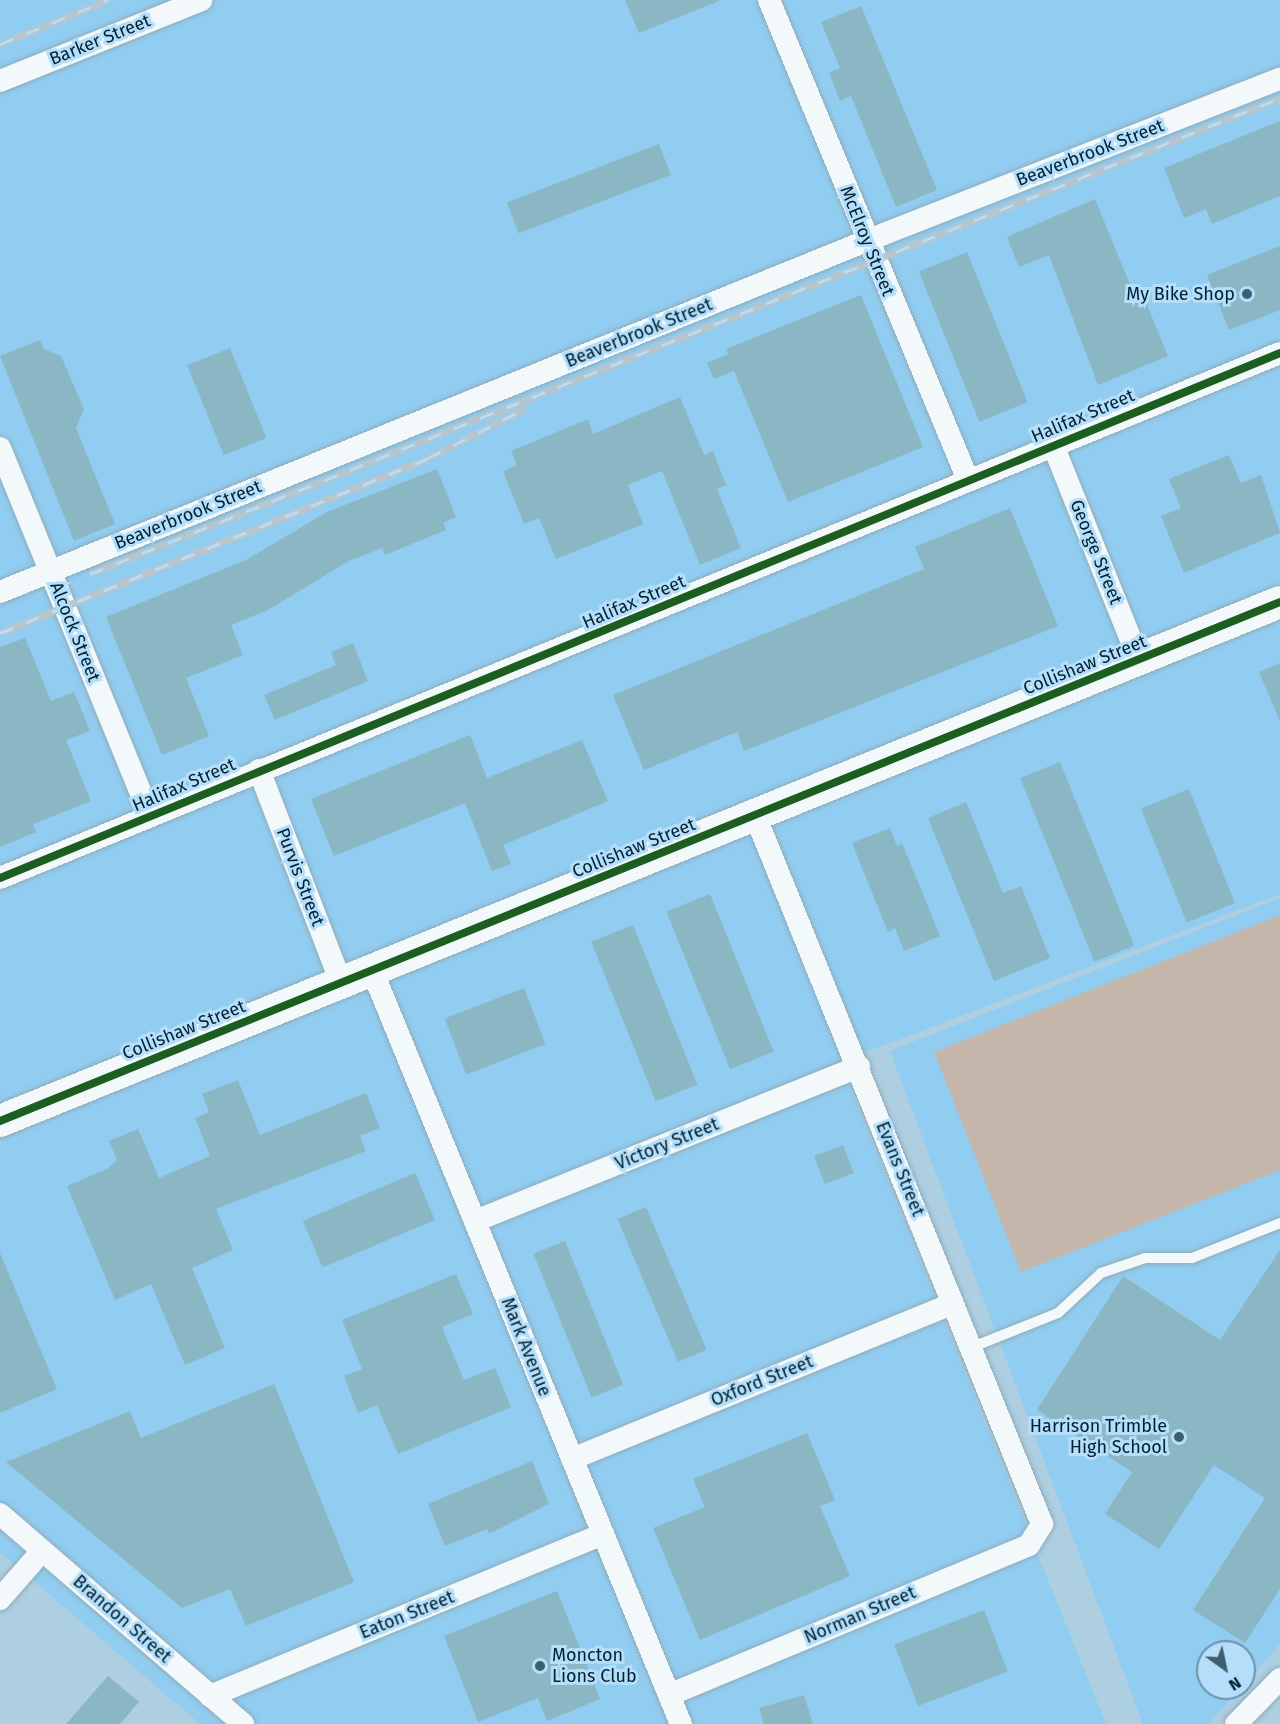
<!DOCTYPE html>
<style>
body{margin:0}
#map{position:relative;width:1280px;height:1724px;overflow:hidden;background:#aecee1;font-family:"Fira Sans",sans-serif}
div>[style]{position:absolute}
.built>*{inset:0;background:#91cdf0}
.green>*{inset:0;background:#c5b6ab}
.building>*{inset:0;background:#8bb6c4;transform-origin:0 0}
.roads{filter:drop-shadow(0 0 2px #8facbc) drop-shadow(0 0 2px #8facbc)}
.lane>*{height:10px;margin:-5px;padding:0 5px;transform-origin:5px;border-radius:5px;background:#f3f8fa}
.street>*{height:22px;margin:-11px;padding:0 11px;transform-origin:11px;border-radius:11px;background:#f3f8fa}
.secondary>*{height:32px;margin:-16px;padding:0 16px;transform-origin:16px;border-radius:16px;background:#f3f8fa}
.rail>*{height:7px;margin-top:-3.5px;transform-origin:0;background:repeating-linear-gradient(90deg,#b4def9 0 14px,#bac4c9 0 28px);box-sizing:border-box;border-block:2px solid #bac4c9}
.cycleway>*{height:8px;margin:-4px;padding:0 4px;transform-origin:4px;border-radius:4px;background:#1b5e20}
.dots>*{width:16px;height:16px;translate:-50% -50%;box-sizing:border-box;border:3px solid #b4def9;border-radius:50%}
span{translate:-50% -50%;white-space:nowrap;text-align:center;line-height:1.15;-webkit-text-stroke:6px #b4def9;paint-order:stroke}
.street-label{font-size:18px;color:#012131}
.poi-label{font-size:18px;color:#012131}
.right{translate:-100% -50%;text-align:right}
.left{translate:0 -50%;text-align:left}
.north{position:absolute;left:1196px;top:1640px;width:60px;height:60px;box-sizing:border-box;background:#b4def9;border:2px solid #6c92a9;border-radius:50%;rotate:147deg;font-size:16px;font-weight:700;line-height:24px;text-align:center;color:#012131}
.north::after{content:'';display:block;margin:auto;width:21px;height:27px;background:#3e5e6f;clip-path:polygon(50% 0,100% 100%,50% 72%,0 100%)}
</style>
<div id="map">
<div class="built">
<i style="clip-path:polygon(0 0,1280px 0,1280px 894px,840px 1062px,1106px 1724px,200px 1724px,0 1552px)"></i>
<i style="clip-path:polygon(1280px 898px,1280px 1644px,1244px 1684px,1244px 1652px,1208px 1652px,1208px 1688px,1241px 1688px,1208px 1724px,1143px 1724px,890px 1051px)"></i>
</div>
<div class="green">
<i style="clip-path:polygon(1280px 915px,1280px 1170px,1021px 1272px,934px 1052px)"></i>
</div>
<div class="building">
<i style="clip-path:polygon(625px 0,719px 0,719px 1px,639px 33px)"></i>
<i style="clip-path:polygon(861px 6px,937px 190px,896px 207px,851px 96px,840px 101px,829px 73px,840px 68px,821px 22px)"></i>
<i style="clip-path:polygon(1280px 121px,1280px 196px,1212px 224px,1206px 209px,1184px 218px,1164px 168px)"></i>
<i style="left:659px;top:144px;width:33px;height:163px;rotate:69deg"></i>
<i style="clip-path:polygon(1095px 199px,1131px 287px,1140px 288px,1168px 356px,1098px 385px,1049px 255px,1019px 267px,1007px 237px)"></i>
<i style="clip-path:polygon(1280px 246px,1280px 310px,1229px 330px,1207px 275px)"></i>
<i style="left:967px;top:252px;width:162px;height:52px;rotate:68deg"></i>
<i style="clip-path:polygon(861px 295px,923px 447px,788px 502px,734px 371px,714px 379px,707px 363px,728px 354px,726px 349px)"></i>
<i style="clip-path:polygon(40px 340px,44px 349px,61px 356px,84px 409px,76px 428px,115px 524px,74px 541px,0 356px)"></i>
<i style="left:230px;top:348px;width:97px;height:46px;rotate:68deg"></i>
<i style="clip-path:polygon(680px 397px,704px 455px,713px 451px,726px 485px,717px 489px,741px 548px,700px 565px,662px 471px,628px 485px,643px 524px,556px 559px,539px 518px,524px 524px,503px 471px,517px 465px,511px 451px,588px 419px,593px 434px)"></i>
<i style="clip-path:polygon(1229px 455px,1241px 483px,1261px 475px,1280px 533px,1184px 573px,1161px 516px,1181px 508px,1169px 479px)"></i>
<i style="clip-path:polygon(437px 469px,456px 517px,443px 523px,446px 530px,385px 555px,382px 548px,347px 562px,268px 610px,231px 625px,243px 655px,186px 678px,209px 736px,162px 755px,106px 617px,246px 560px,327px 512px)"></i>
<i style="clip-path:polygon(1010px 508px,1058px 626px,744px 751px,737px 732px,644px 770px,613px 695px,924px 569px,915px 547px)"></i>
<i style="clip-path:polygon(25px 638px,51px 701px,74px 692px,90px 731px,66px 740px,91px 801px,33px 824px,36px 832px,0 847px,0 647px)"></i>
<i style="clip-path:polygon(353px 643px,368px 681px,275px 720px,264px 695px,336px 665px,331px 652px)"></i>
<i style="clip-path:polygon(1280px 663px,1280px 721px,1259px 672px)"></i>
<i style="clip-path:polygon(470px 735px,487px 778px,582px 740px,608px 801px,503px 845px,511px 864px,492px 871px,465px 803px,334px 856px,311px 799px)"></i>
<i style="left:1060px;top:762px;width:198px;height:43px;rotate:68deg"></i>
<i style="left:1189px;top:789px;width:123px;height:52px;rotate:68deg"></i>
<i style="clip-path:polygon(966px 802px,1003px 893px,1021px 886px,1050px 958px,994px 981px,928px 818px)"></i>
<i style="clip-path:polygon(890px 828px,897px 846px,902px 843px,940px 936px,904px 951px,895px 928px,888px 932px,852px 843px)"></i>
<i style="left:710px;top:894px;width:170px;height:47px;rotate:68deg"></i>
<i style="left:633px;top:925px;width:172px;height:45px;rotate:68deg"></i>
<i style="left:524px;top:988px;width:60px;height:85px;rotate:69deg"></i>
<i style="clip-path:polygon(238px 1080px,260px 1135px,366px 1093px,380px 1128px,360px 1136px,366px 1151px,216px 1209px,233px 1250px,192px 1268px,225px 1348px,185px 1365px,151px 1284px,115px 1300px,67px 1186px,107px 1169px,117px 1160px,109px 1141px,138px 1129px,159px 1178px,210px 1156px,195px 1118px,209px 1112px,202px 1094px)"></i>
<i style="left:843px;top:1145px;width:30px;height:31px;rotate:69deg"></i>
<i style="left:415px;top:1173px;width:51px;height:122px;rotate:67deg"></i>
<i style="left:646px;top:1207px;width:155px;height:31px;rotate:67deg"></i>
<i style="left:565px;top:1241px;width:155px;height:34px;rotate:68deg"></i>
<i style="clip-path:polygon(1280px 1250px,1280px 1589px,1245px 1643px,1193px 1610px,1265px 1498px,1214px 1465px,1159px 1549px,1105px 1514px,1132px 1472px,1037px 1410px,1123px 1276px,1220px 1340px)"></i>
<i style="clip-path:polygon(0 1253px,57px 1389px,0 1413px)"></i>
<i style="clip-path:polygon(456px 1274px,473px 1314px,442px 1327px,464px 1380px,495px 1368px,511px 1407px,398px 1454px,377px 1405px,358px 1413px,344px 1376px,362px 1369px,342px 1320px)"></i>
<i style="clip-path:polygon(274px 1384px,354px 1582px,246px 1626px,230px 1589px,182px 1608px,6px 1462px,130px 1411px,141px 1438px)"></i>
<i style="clip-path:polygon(807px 1433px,835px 1500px,820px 1506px,850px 1576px,700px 1640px,653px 1528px,705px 1507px,693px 1479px)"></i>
<i style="clip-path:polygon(532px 1461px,549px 1504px,489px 1534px,487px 1529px,445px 1546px,428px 1504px)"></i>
<i style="clip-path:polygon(557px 1591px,600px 1699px,547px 1721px,538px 1698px,478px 1722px,444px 1636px)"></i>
<i style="left:984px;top:1610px;width:66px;height:96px;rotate:69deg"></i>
<i style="clip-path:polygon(108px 1676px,139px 1702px,120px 1724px,66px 1724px)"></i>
<i style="clip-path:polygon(804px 1695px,813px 1724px,764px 1724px,759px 1708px)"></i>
</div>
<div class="roads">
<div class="lane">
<i style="left:970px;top:1348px;width:95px;rotate:-21.7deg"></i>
<i style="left:1058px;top:1313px;width:59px;rotate:-42.9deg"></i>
<i style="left:1101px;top:1273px;width:46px;rotate:-18.8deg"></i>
<i style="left:1145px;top:1258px;width:47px"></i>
<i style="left:1192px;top:1258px;width:95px;rotate:-21.7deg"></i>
</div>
<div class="street">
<i style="left:769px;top:0;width:520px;rotate:67.48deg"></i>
<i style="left:0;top:81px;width:217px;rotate:-21.9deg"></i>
<i style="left:1053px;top:445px;width:232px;rotate:68.2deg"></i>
<i style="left:0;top:448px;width:397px;rotate:67.8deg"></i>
<i style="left:0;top:592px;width:934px;rotate:-22.06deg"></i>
<i style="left:866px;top:241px;width:445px;rotate:-21.4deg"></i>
<i style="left:259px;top:770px;width:228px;rotate:68.9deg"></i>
<i style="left:0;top:878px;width:1383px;rotate:-22.3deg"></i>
<i style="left:372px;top:970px;width:815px;rotate:67.72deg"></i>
<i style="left:475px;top:1221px;width:414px;rotate:-21.9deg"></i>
<i style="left:572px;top:1459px;width:410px;rotate:-22.2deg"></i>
<i style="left:0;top:1514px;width:321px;rotate:40.8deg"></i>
<i style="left:0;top:1599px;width:64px;rotate:-48.8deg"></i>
<i style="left:669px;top:1695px;width:390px;rotate:-22.6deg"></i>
<i style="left:1029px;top:1545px;width:25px;rotate:-58deg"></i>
<i style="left:1042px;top:1524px;width:765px;rotate:-112.04deg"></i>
<i style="left:210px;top:1696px;width:425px;rotate:-22.4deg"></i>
<i style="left:1236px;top:1724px;width:63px;rotate:-45.6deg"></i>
</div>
<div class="secondary">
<i style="left:0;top:1121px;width:1381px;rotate:-22.07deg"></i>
</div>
</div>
<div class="rail">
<i style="left:0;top:44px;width:117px;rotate:-22.2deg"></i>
<i style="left:90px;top:574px;width:1282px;rotate:-21.8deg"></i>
<i style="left:0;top:633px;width:462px;rotate:-22.2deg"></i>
<i style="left:428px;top:458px;width:110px;rotate:-27deg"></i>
</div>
<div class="cycleway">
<i style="left:0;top:878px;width:1383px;rotate:-22.3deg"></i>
<i style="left:0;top:1121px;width:1381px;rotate:-22.07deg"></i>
</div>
<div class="dots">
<i style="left:1247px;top:294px;background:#3e5e6f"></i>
<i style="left:1179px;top:1437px;background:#3e5e6f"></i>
<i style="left:540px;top:1666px;background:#3e5e6f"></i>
</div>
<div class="street-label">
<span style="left:100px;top:40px;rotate:-22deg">Barker Street</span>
<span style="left:1090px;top:153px;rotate:-21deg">Beaverbrook Street</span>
<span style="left:867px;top:241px;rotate:68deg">McElroy Street</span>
<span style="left:639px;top:333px;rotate:-22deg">Beaverbrook Street</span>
<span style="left:1083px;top:416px;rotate:-23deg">Halifax Street</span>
<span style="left:188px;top:515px;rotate:-22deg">Beaverbrook Street</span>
<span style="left:1096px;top:552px;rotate:68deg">George Street</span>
<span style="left:634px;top:602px;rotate:-23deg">Halifax Street</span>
<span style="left:75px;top:632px;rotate:68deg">Alcock Street</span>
<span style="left:1085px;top:665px;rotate:-22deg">Collishaw Street</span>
<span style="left:184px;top:785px;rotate:-23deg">Halifax Street</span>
<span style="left:634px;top:848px;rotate:-22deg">Collishaw Street</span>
<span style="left:300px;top:877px;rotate:69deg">Purvis Street</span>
<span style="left:184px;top:1030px;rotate:-22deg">Collishaw Street</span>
<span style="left:667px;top:1144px;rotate:-22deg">Victory Street</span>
<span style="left:900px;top:1169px;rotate:68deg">Evans Street</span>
<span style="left:526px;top:1347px;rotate:68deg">Mark Avenue</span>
<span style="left:762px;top:1381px;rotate:-22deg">Oxford Street</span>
<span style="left:407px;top:1615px;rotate:-22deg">Eaton Street</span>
<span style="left:860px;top:1615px;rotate:-23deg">Norman Street</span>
<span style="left:122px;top:1619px;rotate:41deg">Brandon Street</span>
</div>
<div class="poi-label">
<span class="right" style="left:1235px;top:294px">My Bike Shop</span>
<span class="right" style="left:1167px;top:1437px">Harrison Trimble<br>High School</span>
<span class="left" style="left:552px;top:1666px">Moncton<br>Lions Club</span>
</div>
<div class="north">N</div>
</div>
